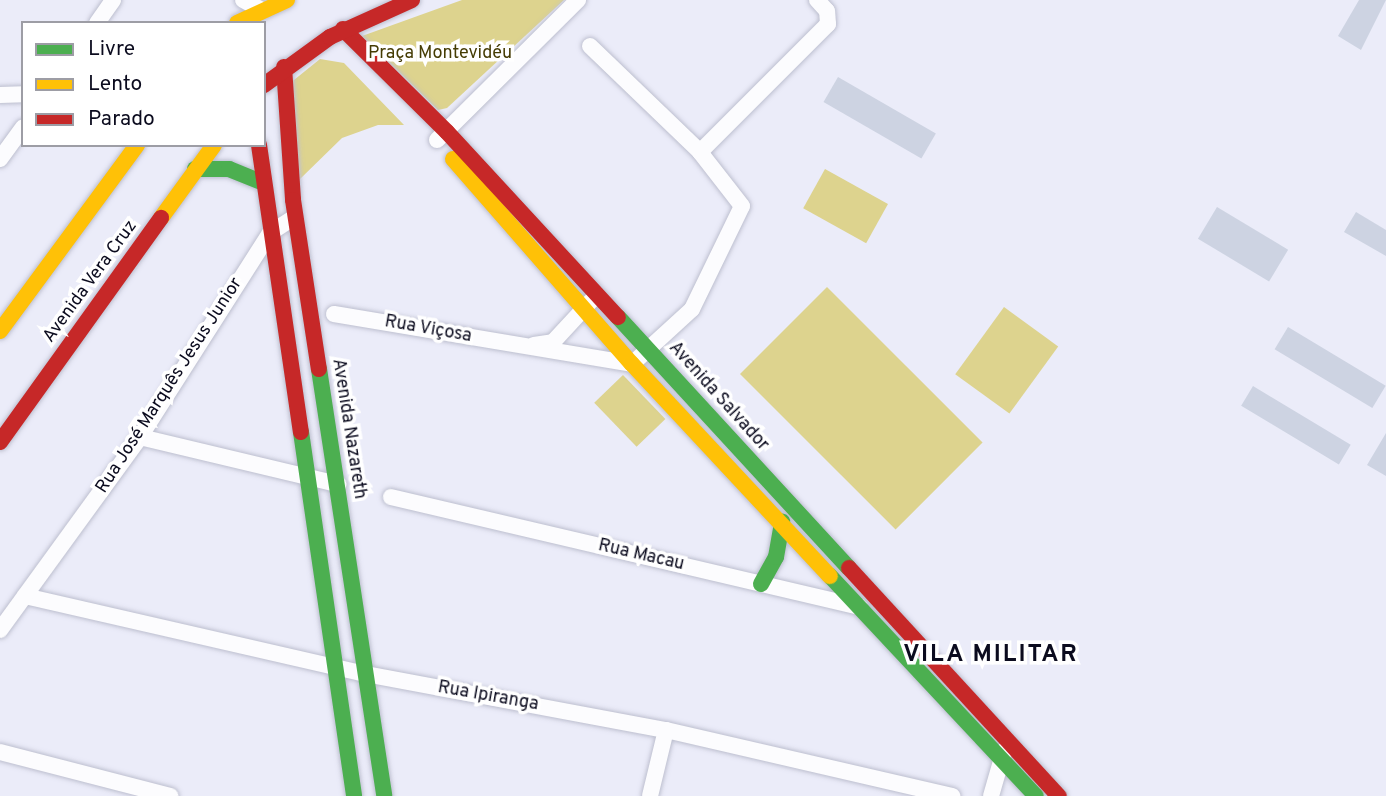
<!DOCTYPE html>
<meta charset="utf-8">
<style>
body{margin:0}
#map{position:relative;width:1386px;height:796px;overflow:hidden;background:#ebecf9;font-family:Overpass,sans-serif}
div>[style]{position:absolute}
.green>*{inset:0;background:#ddd38e;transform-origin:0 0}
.building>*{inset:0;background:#cdd3e2;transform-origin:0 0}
.roads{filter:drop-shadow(0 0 2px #bdbfcf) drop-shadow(0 0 2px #bdbfcf)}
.street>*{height:16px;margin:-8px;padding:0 8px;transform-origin:8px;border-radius:8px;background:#fcfcfe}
.fast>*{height:16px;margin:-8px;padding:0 8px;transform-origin:8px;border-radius:8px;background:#4caf50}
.slow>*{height:16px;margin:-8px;padding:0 8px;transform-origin:8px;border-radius:8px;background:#ffc107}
.jam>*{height:16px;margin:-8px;padding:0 8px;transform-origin:8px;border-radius:8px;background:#c62828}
span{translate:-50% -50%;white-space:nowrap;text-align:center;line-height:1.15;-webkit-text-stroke:7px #fff;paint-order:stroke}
.park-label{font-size:18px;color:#453c04}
.street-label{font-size:18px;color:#0b0b1e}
.district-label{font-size:24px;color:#0b0b1e;font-weight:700;letter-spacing:2px}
.legend{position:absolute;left:21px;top:21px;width:245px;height:126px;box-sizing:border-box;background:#fff;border:2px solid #9d9da5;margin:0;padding:9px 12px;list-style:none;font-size:21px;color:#0b0b1e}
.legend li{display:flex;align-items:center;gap:14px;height:35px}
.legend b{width:35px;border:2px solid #9d9da5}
</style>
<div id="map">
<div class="green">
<i style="clip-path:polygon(462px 0,564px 0,447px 108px,438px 110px,362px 36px)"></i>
<i style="clip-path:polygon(320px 59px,344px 63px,404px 125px,378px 125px,342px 138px,300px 179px,289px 84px)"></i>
<i style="left:825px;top:169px;width:72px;height:45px;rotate:29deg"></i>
<i style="left:827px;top:287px;width:220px;height:123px;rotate:45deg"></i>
<i style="left:1004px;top:307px;width:67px;height:83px;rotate:36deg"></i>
<i style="left:623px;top:375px;width:61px;height:40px;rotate:46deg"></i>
</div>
<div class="building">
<i style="clip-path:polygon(1359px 0,1386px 0,1361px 50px,1338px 36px)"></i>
<i style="left:838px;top:77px;width:113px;height:29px;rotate:30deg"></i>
<i style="left:1217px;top:207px;width:83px;height:37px;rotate:31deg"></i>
<i style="clip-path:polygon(1356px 212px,1386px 230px,1386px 256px,1344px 232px)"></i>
<i style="left:1288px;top:327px;width:114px;height:26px;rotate:31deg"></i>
<i style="left:1253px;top:386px;width:114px;height:23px;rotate:31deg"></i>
<i style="clip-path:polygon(1386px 433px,1386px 476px,1367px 465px)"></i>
</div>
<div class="roads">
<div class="street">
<i style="left:243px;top:0;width:19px;rotate:28deg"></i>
<i style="left:97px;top:23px;width:28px;rotate:-55deg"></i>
<i style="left:590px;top:46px;width:153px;rotate:43.9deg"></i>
<i style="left:700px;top:152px;width:181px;rotate:-45deg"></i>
<i style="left:828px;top:24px;width:13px;rotate:-94deg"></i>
<i style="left:827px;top:11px;width:15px;rotate:-132deg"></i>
<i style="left:0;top:95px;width:23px;rotate:-2deg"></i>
<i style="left:437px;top:140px;width:199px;rotate:-44.8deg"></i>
<i style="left:0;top:159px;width:39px;rotate:-54deg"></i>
<i style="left:334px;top:314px;width:302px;rotate:9.5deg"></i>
<i style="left:632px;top:364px;width:81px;rotate:-42.5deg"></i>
<i style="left:692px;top:309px;width:114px;rotate:-64.1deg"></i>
<i style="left:742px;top:206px;width:68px;rotate:-127.9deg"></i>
<i style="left:534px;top:345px;width:19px;rotate:-9deg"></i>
<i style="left:553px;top:342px;width:56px;rotate:-47.2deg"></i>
<i style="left:140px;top:437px;width:204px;rotate:13.4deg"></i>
<i style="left:391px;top:497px;width:481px;rotate:13.2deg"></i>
<i style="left:25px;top:596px;width:350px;rotate:12.9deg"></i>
<i style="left:366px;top:674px;width:305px;rotate:10.6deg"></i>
<i style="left:666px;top:730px;width:294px;rotate:13deg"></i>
<i style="left:0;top:630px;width:238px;rotate:-54deg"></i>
<i style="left:140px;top:437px;width:242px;rotate:-57.5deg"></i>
<i style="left:270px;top:233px;width:30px;rotate:-33deg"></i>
<i style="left:0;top:752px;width:176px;rotate:14.5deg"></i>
<i style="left:650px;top:796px;width:68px;rotate:-76.4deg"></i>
<i style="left:991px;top:796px;width:47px;rotate:-73.9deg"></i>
</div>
<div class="fast">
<i style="left:195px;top:169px;width:34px"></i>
<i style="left:229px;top:169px;width:35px;rotate:22deg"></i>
<i style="left:618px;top:317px;width:341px;rotate:47.4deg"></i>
<i style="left:319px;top:369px;width:432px;rotate:81.3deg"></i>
<i style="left:301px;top:432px;width:368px;rotate:81.7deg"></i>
<i style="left:830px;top:576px;width:301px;rotate:46.9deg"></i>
<i style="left:761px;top:584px;width:31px;rotate:-61deg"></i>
<i style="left:776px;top:557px;width:36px;rotate:-80deg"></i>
</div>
<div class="slow">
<i style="left:237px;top:23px;width:55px;rotate:-24.7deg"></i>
<i style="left:453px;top:159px;width:272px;rotate:48.9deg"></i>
<i style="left:632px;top:364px;width:290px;rotate:47deg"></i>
<i style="left:161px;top:218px;width:90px;rotate:-54deg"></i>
<i style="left:0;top:331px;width:231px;rotate:-53.6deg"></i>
</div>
<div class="jam">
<i style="left:343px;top:29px;width:146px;rotate:44.7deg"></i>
<i style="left:447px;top:132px;width:252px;rotate:47.3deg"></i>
<i style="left:284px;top:67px;width:133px;rotate:86.1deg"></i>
<i style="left:293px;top:200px;width:171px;rotate:81.3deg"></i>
<i style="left:264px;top:85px;width:82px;rotate:-36deg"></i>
<i style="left:330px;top:37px;width:90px;rotate:-24.3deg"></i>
<i style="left:259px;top:145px;width:290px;rotate:81.7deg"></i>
<i style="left:0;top:442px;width:276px;rotate:-54.3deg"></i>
<i style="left:849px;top:568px;width:310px;rotate:47.4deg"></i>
</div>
</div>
<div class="park-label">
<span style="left:440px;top:54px">Praça Montevidéu</span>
</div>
<div class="street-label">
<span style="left:91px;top:282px;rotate:-54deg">Avenida Vera Cruz</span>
<span style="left:428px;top:330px;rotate:10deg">Rua Viçosa</span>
<span style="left:170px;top:386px;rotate:-57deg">Rua José Marquês Jesus Junior</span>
<span style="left:718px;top:397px;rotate:48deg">Avenida Salvador</span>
<span style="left:348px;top:429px;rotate:81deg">Avenida Nazareth</span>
<span style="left:641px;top:556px;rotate:13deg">Rua Macau</span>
<span style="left:488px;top:697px;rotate:10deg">Rua Ipiranga</span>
</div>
<div class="district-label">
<span style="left:991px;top:656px">VILA MILITAR</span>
</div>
<ul class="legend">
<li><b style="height:9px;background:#4caf50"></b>Livre</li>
<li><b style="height:9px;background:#ffc107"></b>Lento</li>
<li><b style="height:9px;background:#c62828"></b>Parado</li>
</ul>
</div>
